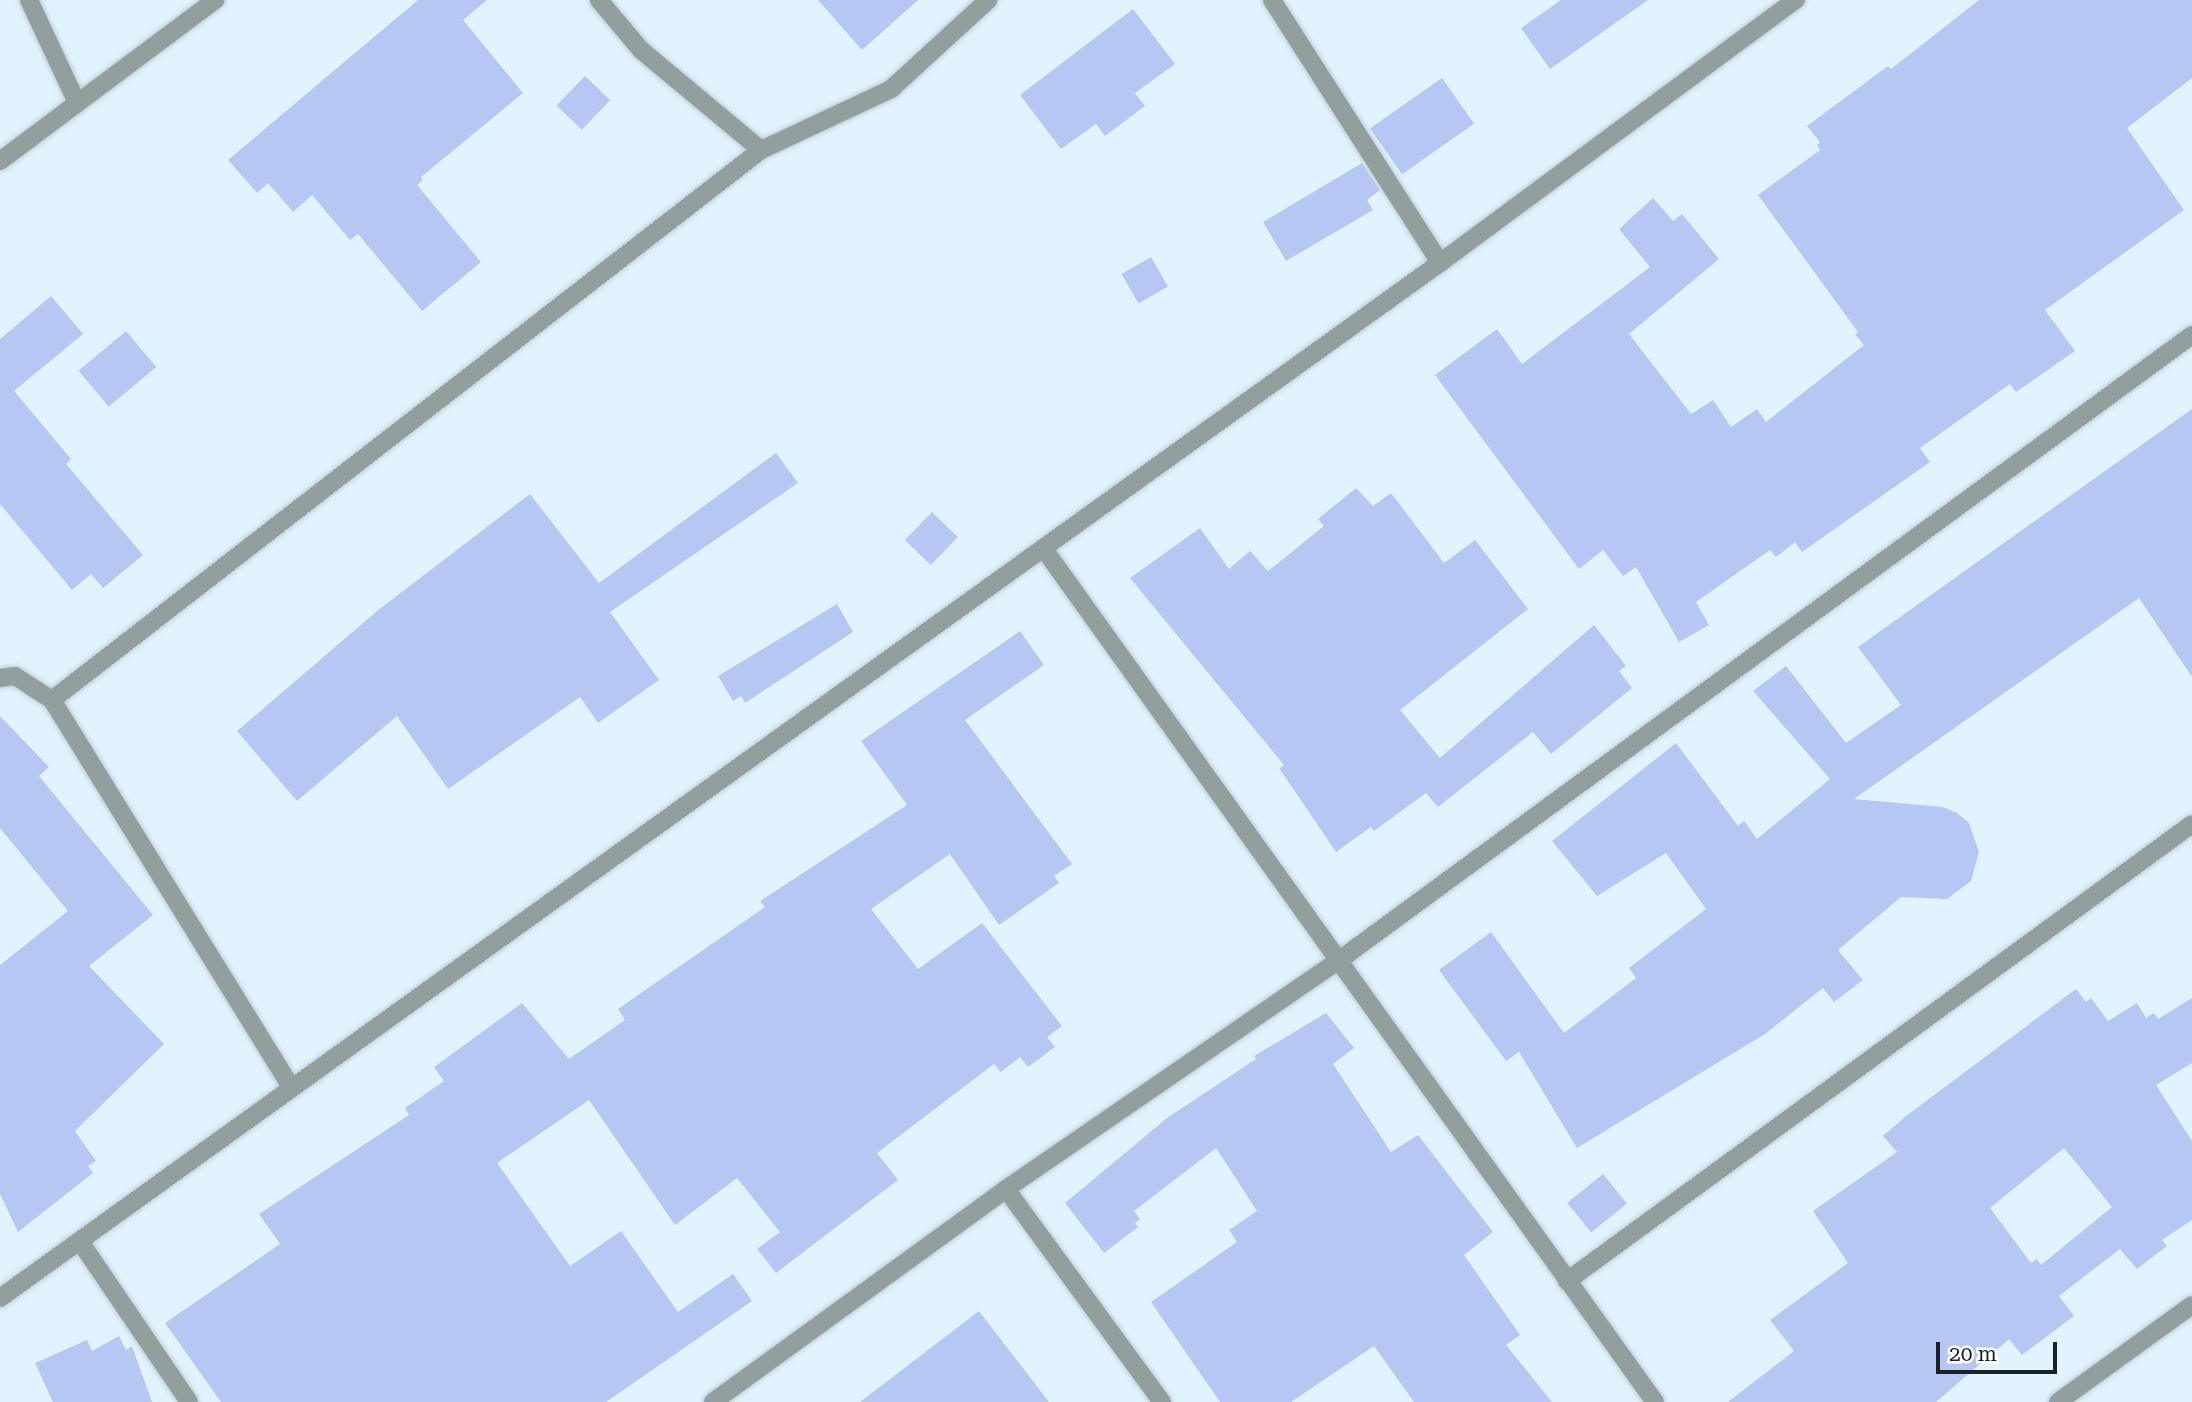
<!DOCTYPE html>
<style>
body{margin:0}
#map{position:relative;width:2192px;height:1402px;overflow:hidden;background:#e1f3fe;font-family:"Roboto Serif",serif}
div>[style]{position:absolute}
.building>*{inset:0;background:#b7c7f3;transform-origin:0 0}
.roads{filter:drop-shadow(0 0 2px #bdcdd7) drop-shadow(0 0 2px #bdcdd7)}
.minor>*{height:18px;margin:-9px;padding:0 9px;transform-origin:9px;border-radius:9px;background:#939e9f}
span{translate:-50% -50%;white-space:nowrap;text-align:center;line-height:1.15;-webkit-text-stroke:5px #fff;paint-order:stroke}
.scale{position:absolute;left:1936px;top:1342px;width:121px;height:32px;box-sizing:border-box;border:4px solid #1a2227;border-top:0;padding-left:9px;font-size:21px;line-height:24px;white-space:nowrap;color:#1a2227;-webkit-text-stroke:5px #fff;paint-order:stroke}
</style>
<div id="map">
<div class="building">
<i style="clip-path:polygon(418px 0,487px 0,463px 20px,523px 93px,421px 177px,423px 180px,417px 185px,481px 262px,422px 311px,358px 234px,350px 240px,312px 195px,293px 212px,268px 183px,257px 193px,228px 160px)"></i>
<i style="clip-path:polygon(818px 0,918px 0,862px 50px)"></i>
<i style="clip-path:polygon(1561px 0,1648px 0,1550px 69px,1521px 28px)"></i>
<i style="clip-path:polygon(1979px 0,2192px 0,2192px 78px,2127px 128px,2184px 210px,2045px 310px,2075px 351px,2016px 392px,2010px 384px,1920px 448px,1930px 462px,1802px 552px,1795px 542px,1776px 557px,1770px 550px,1696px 602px,1709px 625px,1679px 642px,1636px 567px,1623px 576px,1603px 550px,1579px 569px,1435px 375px,1497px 329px,1522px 364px,1650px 267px,1619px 229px,1653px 198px,1673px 221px,1682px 214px,1719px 259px,1629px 334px,1691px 414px,1713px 400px,1731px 427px,1757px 409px,1766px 422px,1864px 345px,1855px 334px,1858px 332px,1758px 195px,1820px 150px,1817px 145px,1820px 142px,1807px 126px,1888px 66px,1891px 69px)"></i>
<i style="clip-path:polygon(1133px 9px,1175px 64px,1135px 93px,1145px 106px,1105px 136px,1096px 124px,1061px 149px,1020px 95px)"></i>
<i style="left:585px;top:76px;width:35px;height:41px;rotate:44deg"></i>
<i style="left:1442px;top:78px;width:56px;height:88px;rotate:55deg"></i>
<i style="clip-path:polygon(1362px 163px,1380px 190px,1367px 200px,1373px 210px,1286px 261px,1263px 222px)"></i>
<i style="left:1151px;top:257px;width:34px;height:34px;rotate:60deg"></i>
<i style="clip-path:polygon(51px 296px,83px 334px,14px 391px,71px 459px,66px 464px,143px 555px,103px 588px,91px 574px,72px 590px,0 504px,0 339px)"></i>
<i style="left:126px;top:331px;width:47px;height:62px;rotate:50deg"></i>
<i style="clip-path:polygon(2192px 409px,2192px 677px,2139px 598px,1854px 799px,1943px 807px,1957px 813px,1969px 823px,1979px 852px,1971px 881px,1947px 899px,1901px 897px,1838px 950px,1863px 980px,1834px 1002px,1823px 988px,1765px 1034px,1577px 1148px,1519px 1052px,1506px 1061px,1439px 970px,1491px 932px,1564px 1033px,1636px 978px,1629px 968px,1706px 909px,1666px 853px,1597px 896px,1552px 841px,1676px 743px,1738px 826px,1744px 821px,1757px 839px,1830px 779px,1753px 691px,1786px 666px,1846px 743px,1901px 705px,1858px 647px)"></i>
<i style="clip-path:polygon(776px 453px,798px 483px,610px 612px,659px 680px,598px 723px,580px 697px,448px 789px,397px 716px,297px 801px,237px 731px,377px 611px,530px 494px,599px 583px)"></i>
<i style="clip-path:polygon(1356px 488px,1373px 506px,1391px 493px,1444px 563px,1475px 540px,1528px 609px,1400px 710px,1440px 758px,1594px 625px,1626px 666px,1619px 671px,1632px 688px,1551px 754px,1533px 732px,1438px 807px,1426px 793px,1374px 831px,1371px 827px,1336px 852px,1279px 768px,1284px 765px,1130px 578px,1200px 528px,1229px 569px,1250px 551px,1268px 571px,1324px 526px,1318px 519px)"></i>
<i style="left:932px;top:512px;width:36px;height:39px;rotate:44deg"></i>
<i style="clip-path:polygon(837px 604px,853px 632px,745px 703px,741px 696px,733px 701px,718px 676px)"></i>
<i style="clip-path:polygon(1020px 631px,1044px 665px,965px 720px,1072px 864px,1054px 876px,1059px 883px,999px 925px,950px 854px,871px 909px,918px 969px,982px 923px,1062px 1026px,1047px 1037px,1055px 1047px,1028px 1067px,1020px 1057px,1001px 1072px,994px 1064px,877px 1153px,898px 1180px,776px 1273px,757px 1249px,780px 1232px,737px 1178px,675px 1225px,589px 1100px,497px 1163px,570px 1266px,621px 1231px,678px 1312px,733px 1274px,752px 1301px,606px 1402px,221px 1402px,165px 1323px,280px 1244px,259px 1214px,409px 1115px,405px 1108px,444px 1081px,434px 1067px,522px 1003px,569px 1059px,625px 1020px,618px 1009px,765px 907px,760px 901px,907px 805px,861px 741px)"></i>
<i style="clip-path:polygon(0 716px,49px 767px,39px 776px,153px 915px,89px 966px,164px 1044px,75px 1131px,96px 1161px,88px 1166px,93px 1173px,18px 1232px,0 1194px,0 965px,68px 911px,0 828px)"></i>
<i style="clip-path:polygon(evenodd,2076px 989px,2086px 1002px,2091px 998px,2108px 1021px,2137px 1003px,2146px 1018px,2154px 1013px,2158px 1019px,2192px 998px,2192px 1063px,2156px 1085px,2192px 1141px,2192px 1220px,2162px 1240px,2167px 1246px,2137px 1269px,2120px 1249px,2059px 1296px,2074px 1316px,2022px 1355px,2009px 1339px,1936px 1402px,1728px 1402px,1794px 1351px,1770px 1320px,1848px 1263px,1813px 1211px,1897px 1152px,1883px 1136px,1906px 1116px,2076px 989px,2064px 1148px,2112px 1207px,2041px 1265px,2037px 1259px,2031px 1263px,1990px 1208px,2064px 1148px)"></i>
<i style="clip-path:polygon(1326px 1013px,1354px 1048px,1333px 1064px,1391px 1152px,1418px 1135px,1493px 1232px,1464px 1255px,1520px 1335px,1506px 1345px,1552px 1402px,1414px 1402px,1374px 1346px,1291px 1402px,1220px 1402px,1151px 1302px,1237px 1242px,1229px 1230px,1257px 1211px,1216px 1148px,1134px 1211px,1140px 1219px,1135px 1223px,1138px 1227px,1104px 1253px,1065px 1203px,1167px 1118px,1256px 1059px,1254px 1056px)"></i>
<i style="left:1603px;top:1174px;width:38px;height:46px;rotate:51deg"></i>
<i style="clip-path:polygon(979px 1311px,1049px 1402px,860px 1402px)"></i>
<i style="clip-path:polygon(119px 1336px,126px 1350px,132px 1346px,152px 1402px,53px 1402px,35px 1363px,87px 1340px,92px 1351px)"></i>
</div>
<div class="roads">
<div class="minor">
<i style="left:29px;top:0;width:114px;rotate:65deg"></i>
<i style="left:599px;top:0;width:65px;rotate:50deg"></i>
<i style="left:641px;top:50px;width:156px;rotate:39.8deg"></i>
<i style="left:1272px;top:0;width:312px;rotate:57.4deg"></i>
<i style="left:0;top:161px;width:269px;rotate:-36.8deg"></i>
<i style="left:1044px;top:549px;width:1049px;rotate:54.39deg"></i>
<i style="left:0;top:678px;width:15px;rotate:-8deg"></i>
<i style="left:15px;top:676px;width:44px;rotate:33deg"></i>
<i style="left:52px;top:700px;width:455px;rotate:58.3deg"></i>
<i style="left:52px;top:700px;width:897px;rotate:-37.8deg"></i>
<i style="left:761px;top:150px;width:144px;rotate:-25.1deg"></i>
<i style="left:891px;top:89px;width:132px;rotate:-42.5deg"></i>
<i style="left:1006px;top:1189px;width:264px;rotate:53.8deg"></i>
<i style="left:81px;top:1243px;width:192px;rotate:55.8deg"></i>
<i style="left:1567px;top:1281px;width:774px;rotate:-36.17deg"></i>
<i style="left:0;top:1298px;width:1773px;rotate:-35.71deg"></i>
<i style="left:1440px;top:263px;width:443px;rotate:-36.5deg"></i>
<i style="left:713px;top:1402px;width:362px;rotate:-36deg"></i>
<i style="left:1006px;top:1189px;width:403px;rotate:-34.5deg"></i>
<i style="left:1338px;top:961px;width:1059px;rotate:-36.24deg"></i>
<i style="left:2058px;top:1402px;width:165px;rotate:-35.9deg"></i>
</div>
</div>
<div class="scale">20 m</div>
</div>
